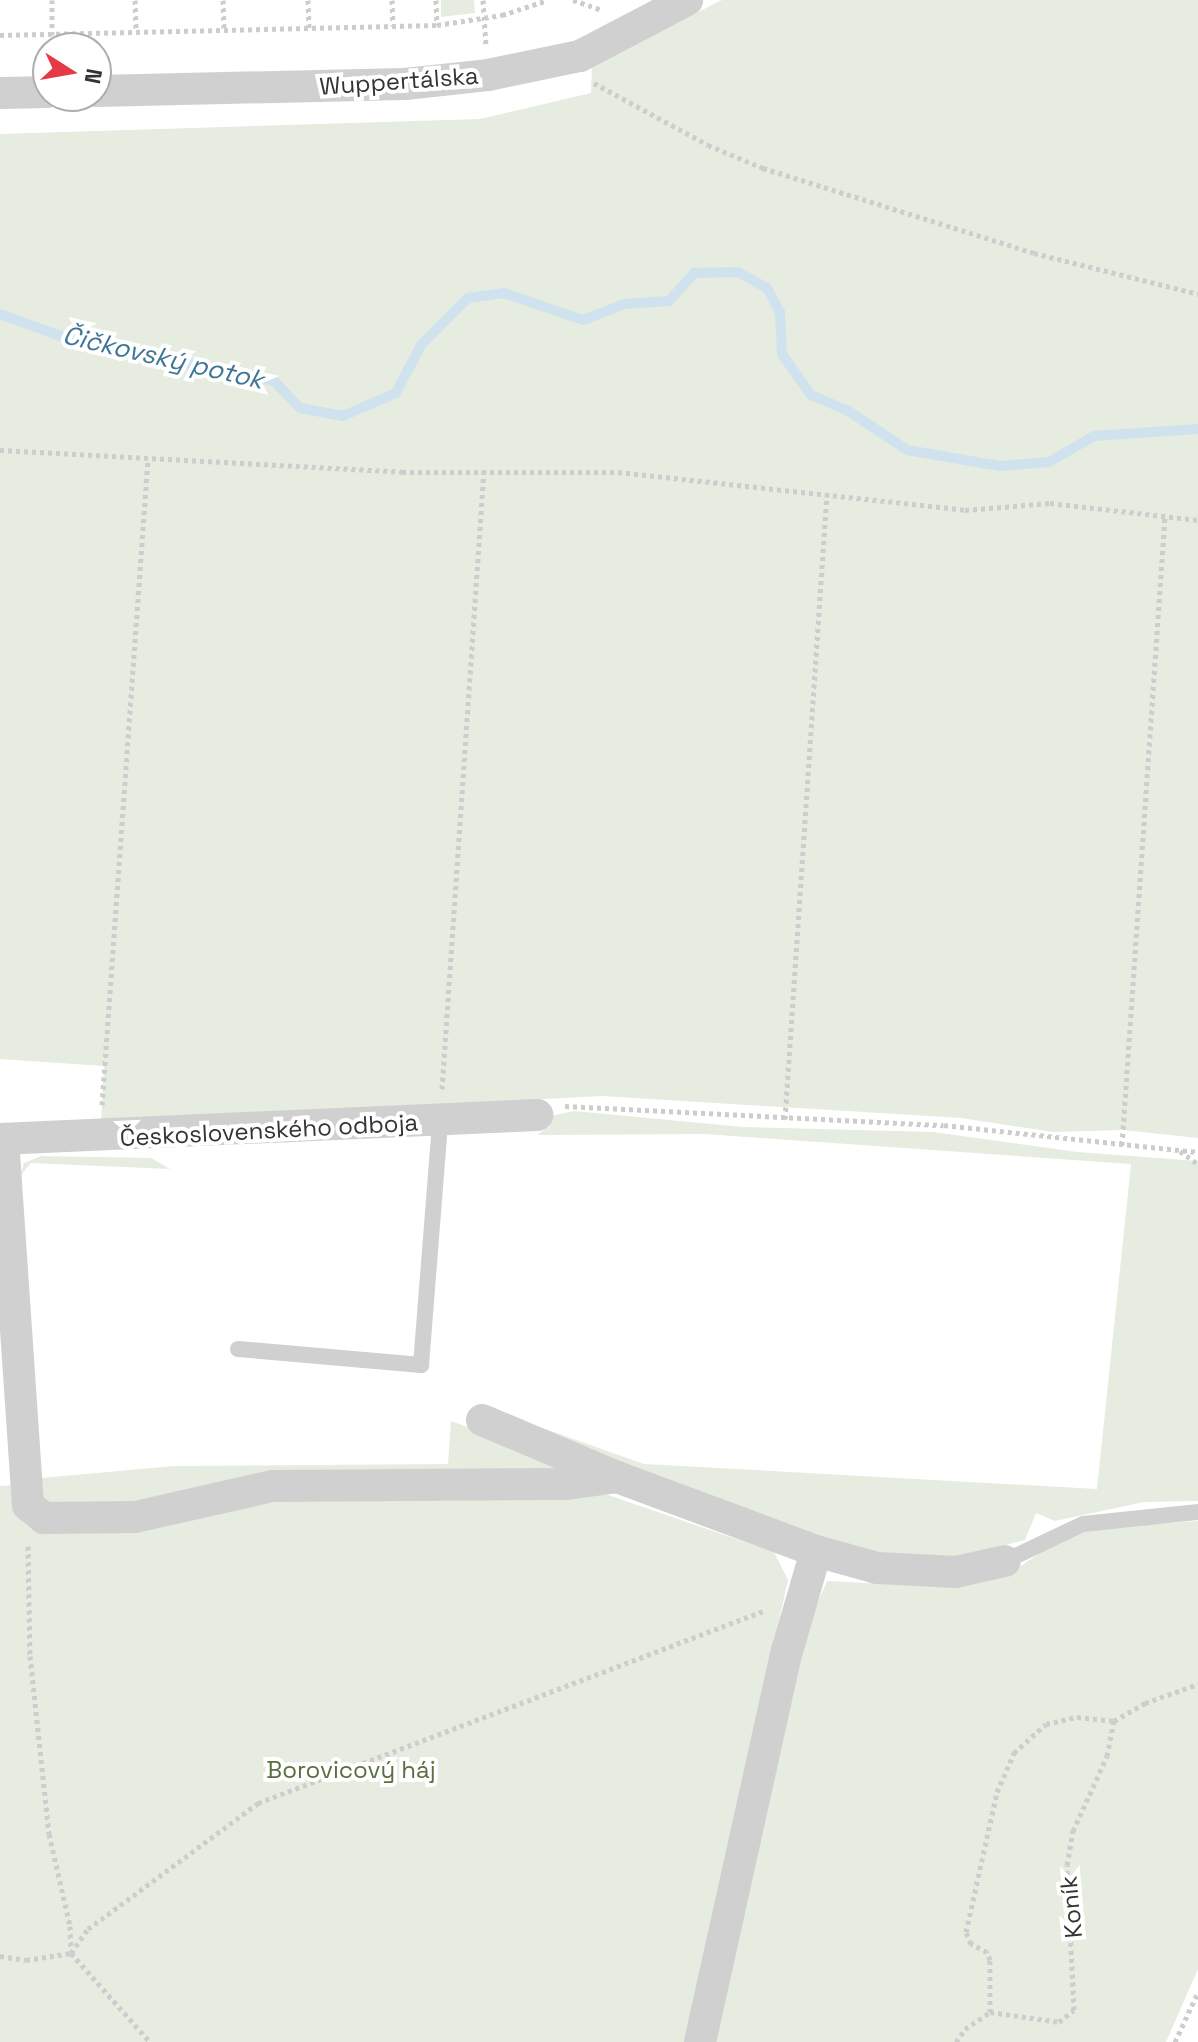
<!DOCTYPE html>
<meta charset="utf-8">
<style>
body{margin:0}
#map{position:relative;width:1198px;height:2042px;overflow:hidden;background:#fff;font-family:"Space Grotesk",sans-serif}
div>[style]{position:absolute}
.green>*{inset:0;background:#e6ecdf}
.stream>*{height:10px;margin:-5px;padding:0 5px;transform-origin:5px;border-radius:5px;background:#cfe2ee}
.path>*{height:5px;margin-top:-2.5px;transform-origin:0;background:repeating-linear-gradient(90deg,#cdcdcd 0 4px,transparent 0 8px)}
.service>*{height:16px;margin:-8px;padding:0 8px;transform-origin:8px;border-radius:8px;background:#d0d0d0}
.minor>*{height:32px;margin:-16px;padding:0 16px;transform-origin:16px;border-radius:16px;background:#d0d0d0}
span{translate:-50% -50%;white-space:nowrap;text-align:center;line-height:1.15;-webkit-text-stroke:8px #fff;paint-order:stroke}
.street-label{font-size:24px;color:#333}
.park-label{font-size:24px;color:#56703f}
.water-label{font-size:26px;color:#3f7597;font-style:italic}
.north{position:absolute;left:32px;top:32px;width:80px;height:80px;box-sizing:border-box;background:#fff;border:2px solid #adadad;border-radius:50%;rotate:101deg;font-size:22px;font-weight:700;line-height:32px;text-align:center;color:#333}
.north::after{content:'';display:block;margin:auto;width:28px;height:36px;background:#e63946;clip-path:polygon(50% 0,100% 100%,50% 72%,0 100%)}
</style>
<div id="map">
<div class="green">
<i style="clip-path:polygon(441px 0,474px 0,475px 13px,441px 17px)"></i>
<i style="clip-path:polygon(722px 0,1198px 0,1198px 1138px,1123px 1130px,1053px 1132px,961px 1118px,602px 1096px,101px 1123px,104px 1066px,0 1059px,0 134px,480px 119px,591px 93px,592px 66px)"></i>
<i style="clip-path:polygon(574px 1111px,743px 1127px,933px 1132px,1077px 1152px,1198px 1161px,1198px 1501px,1144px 1502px,1055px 1521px,1036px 1513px,1025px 1540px,941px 1562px,864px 1552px,654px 1477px,483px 1407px,644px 1464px,1097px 1489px,1131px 1164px,705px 1134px,537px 1135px,549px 1127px,551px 1116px)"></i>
<i style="clip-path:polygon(41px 1156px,151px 1158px,170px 1169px,31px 1163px,20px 1176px,24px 1163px)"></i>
<i style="clip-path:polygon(451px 1421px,574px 1467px,121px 1510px,41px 1504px,41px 1478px,174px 1466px,448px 1464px)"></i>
<i style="clip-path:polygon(15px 1485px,20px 1511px,263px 1497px,608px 1495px,774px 1552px,788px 1580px,685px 2042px,0 2042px,0 1486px)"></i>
<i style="clip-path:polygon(1198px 1521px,1198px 1969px,1166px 2042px,714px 2042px,810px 1620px,827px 1581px,945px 1587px,1006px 1576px,1065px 1536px,1087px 1529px)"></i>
</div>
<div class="stream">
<i style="left:0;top:314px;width:79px;rotate:20deg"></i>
<i style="left:74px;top:341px;width:204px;rotate:11.3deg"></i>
<i style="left:274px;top:381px;width:37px;rotate:46deg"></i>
<i style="left:300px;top:408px;width:44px;rotate:10.5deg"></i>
<i style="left:343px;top:416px;width:58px;rotate:-23.5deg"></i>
<i style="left:396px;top:393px;width:54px;rotate:-62.5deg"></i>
<i style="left:421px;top:345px;width:66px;rotate:-45deg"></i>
<i style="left:468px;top:298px;width:36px;rotate:-8deg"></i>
<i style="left:504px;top:293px;width:83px;rotate:18.9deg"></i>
<i style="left:583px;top:320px;width:45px;rotate:-20.9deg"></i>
<i style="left:625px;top:304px;width:44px;rotate:-3.9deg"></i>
<i style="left:669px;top:301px;width:38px;rotate:-48deg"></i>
<i style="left:694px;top:273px;width:44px;rotate:-1.3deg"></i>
<i style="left:738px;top:272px;width:33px;rotate:29deg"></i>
<i style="left:767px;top:288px;width:27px;rotate:62deg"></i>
<i style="left:780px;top:312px;width:42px;rotate:87.3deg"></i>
<i style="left:782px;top:354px;width:50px;rotate:54.7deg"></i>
<i style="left:811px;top:395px;width:39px;rotate:23deg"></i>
<i style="left:847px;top:410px;width:72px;rotate:33.7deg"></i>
<i style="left:907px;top:450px;width:94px;rotate:9.8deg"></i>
<i style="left:1000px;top:466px;width:49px;rotate:-4.7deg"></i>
<i style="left:1049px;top:462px;width:52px;rotate:-30deg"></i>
<i style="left:1094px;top:436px;width:104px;rotate:-3.9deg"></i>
</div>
<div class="path">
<i style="left:52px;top:0;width:35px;rotate:90deg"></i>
<i style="left:135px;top:0;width:32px;rotate:88deg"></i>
<i style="left:223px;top:0;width:30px;rotate:88deg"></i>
<i style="left:308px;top:0;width:28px;rotate:88deg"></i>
<i style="left:392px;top:0;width:26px;rotate:88deg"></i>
<i style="left:436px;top:0;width:25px;rotate:88deg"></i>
<i style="left:483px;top:0;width:46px;rotate:86.3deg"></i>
<i style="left:573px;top:0;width:31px;rotate:19deg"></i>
<i style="left:0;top:35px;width:437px;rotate:-1.3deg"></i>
<i style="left:437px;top:25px;width:66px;rotate:-8.7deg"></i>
<i style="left:502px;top:15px;width:48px;rotate:-18.1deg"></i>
<i style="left:594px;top:83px;width:130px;rotate:28.5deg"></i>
<i style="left:708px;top:145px;width:60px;rotate:22.7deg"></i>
<i style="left:763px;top:168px;width:284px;rotate:17.4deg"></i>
<i style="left:1034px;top:253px;width:169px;rotate:14deg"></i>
<i style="left:0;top:450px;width:403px;rotate:3.1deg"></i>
<i style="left:402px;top:472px;width:216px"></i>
<i style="left:618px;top:472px;width:349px;rotate:6.2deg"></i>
<i style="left:965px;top:510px;width:85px;rotate:-4.7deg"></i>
<i style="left:1050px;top:503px;width:149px;rotate:6.6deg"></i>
<i style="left:442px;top:1089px;width:620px;rotate:-86.12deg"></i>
<i style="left:102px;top:1105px;width:648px;rotate:-85.93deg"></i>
<i style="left:565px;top:1106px;width:379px;rotate:2.9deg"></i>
<i style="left:944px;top:1125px;width:255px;rotate:6.1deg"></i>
<i style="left:785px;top:1119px;width:626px;rotate:-86.16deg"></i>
<i style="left:1122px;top:1145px;width:630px;rotate:-86.09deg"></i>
<i style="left:1180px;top:1151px;width:22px;rotate:36deg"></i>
<i style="left:28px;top:1546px;width:110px;rotate:89deg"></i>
<i style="left:30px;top:1656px;width:179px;rotate:83.9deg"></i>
<i style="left:49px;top:1834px;width:94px;rotate:77.1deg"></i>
<i style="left:70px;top:1926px;width:27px;rotate:88deg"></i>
<i style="left:71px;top:1953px;width:119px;rotate:48.4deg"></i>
<i style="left:0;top:1956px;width:26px;rotate:9deg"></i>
<i style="left:26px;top:1960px;width:46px;rotate:-8.8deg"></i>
<i style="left:71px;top:1953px;width:29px;rotate:-55deg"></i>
<i style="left:88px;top:1929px;width:212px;rotate:-36.5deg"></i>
<i style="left:258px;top:1803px;width:543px;rotate:-20.8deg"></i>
<i style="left:990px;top:2012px;width:52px;rotate:-90deg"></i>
<i style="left:990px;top:1960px;width:9px;rotate:-111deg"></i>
<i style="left:987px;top:1952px;width:18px;rotate:-153deg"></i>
<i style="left:971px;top:1944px;width:13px;rotate:-113deg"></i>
<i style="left:966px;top:1932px;width:143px;rotate:-77.5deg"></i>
<i style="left:997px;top:1792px;width:43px;rotate:-66.4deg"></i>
<i style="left:1014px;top:1753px;width:43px;rotate:-42.2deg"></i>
<i style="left:1046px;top:1724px;width:32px;rotate:-13deg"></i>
<i style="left:1077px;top:1717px;width:37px;rotate:6deg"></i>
<i style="left:956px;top:2042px;width:16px;rotate:-55deg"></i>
<i style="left:965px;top:2029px;width:30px;rotate:-34deg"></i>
<i style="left:990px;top:2012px;width:70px;rotate:8.2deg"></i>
<i style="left:1059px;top:2022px;width:19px;rotate:-39deg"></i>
<i style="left:1074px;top:2010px;width:145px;rotate:-92.8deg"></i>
<i style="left:1067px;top:1865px;width:35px;rotate:-80deg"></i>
<i style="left:1073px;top:1831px;width:82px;rotate:-65.6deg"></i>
<i style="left:1107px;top:1756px;width:36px;rotate:-79deg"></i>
<i style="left:1114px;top:1721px;width:36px;rotate:-30deg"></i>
<i style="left:1145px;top:1703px;width:56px;rotate:-19.7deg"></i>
<i style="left:1175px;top:2042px;width:55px;rotate:-65.3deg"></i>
</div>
<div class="service">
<i style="left:238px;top:1349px;width:184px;rotate:5deg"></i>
<i style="left:421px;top:1365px;width:244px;rotate:-85.5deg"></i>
<i style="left:1005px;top:1561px;width:86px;rotate:-25.4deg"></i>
<i style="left:1083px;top:1524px;width:116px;rotate:-6deg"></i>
</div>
<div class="minor">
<i style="left:96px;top:91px;width:309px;rotate:-1.3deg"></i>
<i style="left:405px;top:84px;width:83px;rotate:-6.2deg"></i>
<i style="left:488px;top:75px;width:94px;rotate:-11.7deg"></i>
<i style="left:580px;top:56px;width:121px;rotate:-27.6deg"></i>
<i style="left:0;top:93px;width:48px;rotate:-1.2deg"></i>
<i style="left:0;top:1139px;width:538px;rotate:-2.56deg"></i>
<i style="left:3px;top:1139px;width:367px;rotate:86.1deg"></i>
<i style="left:28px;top:1505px;width:21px;rotate:39deg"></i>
<i style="left:44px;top:1518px;width:91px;rotate:-0.6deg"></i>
<i style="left:135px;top:1517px;width:141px;rotate:-12.7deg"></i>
<i style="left:273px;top:1486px;width:293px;rotate:-0.4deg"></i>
<i style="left:566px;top:1484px;width:51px;rotate:-7.8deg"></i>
<i style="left:617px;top:1477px;width:212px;rotate:20.4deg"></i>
<i style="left:816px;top:1551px;width:63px;rotate:15.6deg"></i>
<i style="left:877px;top:1568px;width:79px;rotate:2.9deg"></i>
<i style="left:956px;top:1572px;width:50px;rotate:-12.7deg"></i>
<i style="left:482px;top:1420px;width:147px;rotate:22.9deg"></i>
<i style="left:700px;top:2042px;width:401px;rotate:-77.5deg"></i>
<i style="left:787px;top:1651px;width:104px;rotate:-73.8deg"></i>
</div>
<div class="street-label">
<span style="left:399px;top:81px;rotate:-4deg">Wuppertálska</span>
<span style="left:269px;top:1130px;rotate:-3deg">Československého odboja</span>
<span style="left:1071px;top:1907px;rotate:-95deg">Koník</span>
</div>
<div class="park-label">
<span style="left:351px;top:1770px">Borovicový háj</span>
</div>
<div class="water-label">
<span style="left:163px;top:358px;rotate:13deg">Čičkovský potok</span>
</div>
<div class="north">N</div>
</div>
